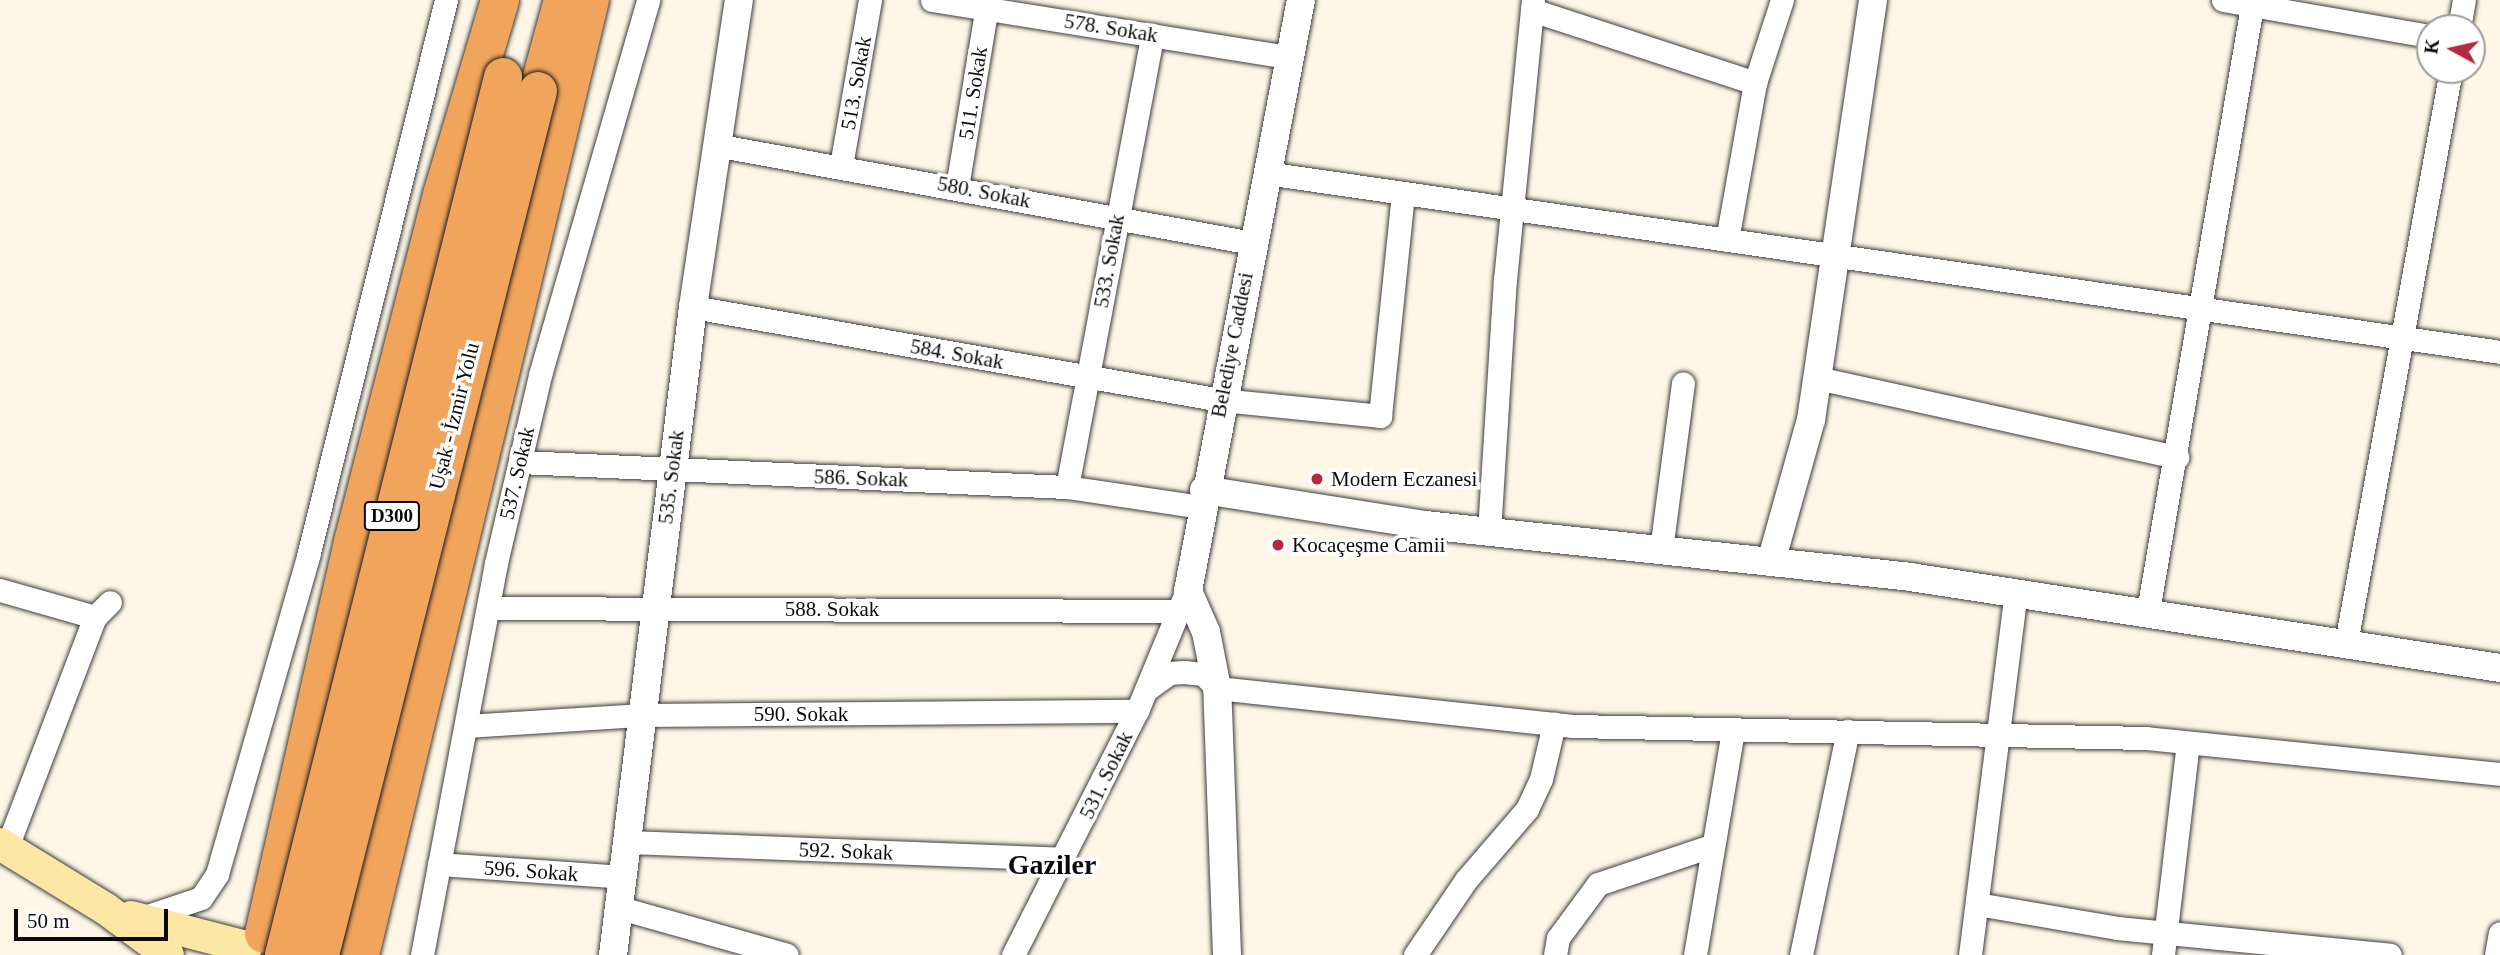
<!DOCTYPE html>
<meta charset="utf-8">
<style>
body{margin:0}
#map{position:relative;width:2500px;height:955px;overflow:hidden;background:#fef7e7;font-family:"Times New Roman",serif}
div>[style]{position:absolute}
.roads{filter:drop-shadow(0 0 2px #3d3d3d) drop-shadow(0 0 2px #3d3d3d)}
.minor>*{height:23px;margin:-11.5px;padding:0 11.5px;transform-origin:11.5px;border-radius:11.5px;background:#fff}
.tertiary>*{height:28px;margin:-14px;padding:0 14px;transform-origin:14px;border-radius:14px;background:#fff}
.secondary>*{height:32px;margin:-16px;padding:0 16px;transform-origin:16px;border-radius:16px;background:#fce8a4}
.trunk>*{height:38px;margin:-19px;padding:0 19px;transform-origin:19px;border-radius:19px;background:#f1a45c}
.bridges{filter:drop-shadow(0 0 2px #1b1b1b) drop-shadow(0 0 2px #1b1b1b)}
.trunk-bridge>*{height:38px;margin:-19px;padding:0 19px;transform-origin:19px;border-radius:19px;background:#f1a45c}
.dots>*{width:19px;height:19px;translate:-50% -50%;box-sizing:border-box;border:4px solid #fff;border-radius:50%}
span{translate:-50% -50%;white-space:nowrap;text-align:center;line-height:1.15;-webkit-text-stroke:7px #fff;paint-order:stroke}
.shield-label span{padding:2px 5px;background:#fff;border:2px solid;border-radius:5px;-webkit-text-stroke-width:0}
.shield-label{font-size:19px;color:#0a0a0a;font-weight:700}
.street-label{font-size:21px;color:#0a0a0a}
.poi-label{font-size:21px;color:#0a0a0a}
.left{translate:0 -50%;text-align:left}
.district-label{font-size:28px;color:#0a0a0a;font-weight:700}
.north{position:absolute;left:2416px;top:14px;width:70px;height:70px;box-sizing:border-box;background:#fff;border:2px solid #9d9d9d;border-radius:50%;rotate:278deg;font-size:19px;font-weight:700;line-height:28px;text-align:center;color:#0a0a0a}
.north::after{content:'';display:block;margin:auto;width:24px;height:32px;background:#b3293f;clip-path:polygon(50% 0,100% 100%,50% 72%,0 100%)}
.scale{position:absolute;left:14px;top:909px;width:154px;height:32px;box-sizing:border-box;border:4px solid #0a0a0a;border-top:0;padding-left:9px;font-size:21px;line-height:24px;white-space:nowrap;color:#0a0a0a;-webkit-text-stroke:5px #fff;paint-order:stroke}
</style>
<div id="map">
<div class="roads">
<div class="minor">
<i style="left:932px;top:0;width:362px;rotate:9.1deg"></i>
<i style="left:1533px;top:0;width:10px;rotate:96deg"></i>
<i style="left:1532px;top:10px;width:235px;rotate:18.1deg"></i>
<i style="left:2223px;top:0;width:210px;rotate:9.9deg"></i>
<i style="left:2459px;top:28px;width:28px;rotate:-80deg"></i>
<i style="left:715px;top:145px;width:546px;rotate:10.34deg"></i>
<i style="left:841px;top:166px;width:169px;rotate:-80.1deg"></i>
<i style="left:1266px;top:173px;width:1247px;rotate:8.25deg"></i>
<i style="left:957px;top:187px;width:190px;rotate:-80.6deg"></i>
<i style="left:1727px;top:240px;width:159px;rotate:-79.9deg"></i>
<i style="left:1755px;top:83px;width:87px;rotate:-72deg"></i>
<i style="left:693px;top:307px;width:536px;rotate:9.99deg"></i>
<i style="left:1221px;top:400px;width:160px;rotate:5.7deg"></i>
<i style="left:1380px;top:416px;width:224px;rotate:-84.1deg"></i>
<i style="left:1817px;top:378px;width:369px;rotate:12.4deg"></i>
<i style="left:520px;top:462px;width:548px;rotate:2.62deg"></i>
<i style="left:1067px;top:487px;width:135px;rotate:8.5deg"></i>
<i style="left:1067px;top:487px;width:460px;rotate:-79.3deg"></i>
<i style="left:1489px;top:532px;width:253px;rotate:-86.4deg"></i>
<i style="left:1505px;top:280px;width:271px;rotate:-84.3deg"></i>
<i style="left:1661px;top:550px;width:168px;rotate:-82.5deg"></i>
<i style="left:0;top:590px;width:99px;rotate:15.9deg"></i>
<i style="left:488px;top:608px;width:689px;rotate:0.25deg"></i>
<i style="left:2148px;top:611px;width:620px;rotate:-80.25deg"></i>
<i style="left:2346px;top:643px;width:583px;rotate:-79.62deg"></i>
<i style="left:1146px;top:690px;width:29px;rotate:-36deg"></i>
<i style="left:1169px;top:673px;width:15px;rotate:-4deg"></i>
<i style="left:1184px;top:672px;width:19px;rotate:6deg"></i>
<i style="left:1203px;top:674px;width:20px;rotate:45deg"></i>
<i style="left:1217px;top:688px;width:358px;rotate:6.1deg"></i>
<i style="left:1573px;top:726px;width:573px;rotate:1.2deg"></i>
<i style="left:2146px;top:738px;width:356px;rotate:5.8deg"></i>
<i style="left:466px;top:726px;width:177px;rotate:-3.6deg"></i>
<i style="left:643px;top:715px;width:494px;rotate:-0.5deg"></i>
<i style="left:627px;top:842px;width:437px;rotate:2.2deg"></i>
<i style="left:7px;top:847px;width:246px;rotate:-69.1deg"></i>
<i style="left:95px;top:617px;width:21px;rotate:-45deg"></i>
<i style="left:439px;top:864px;width:184px;rotate:4deg"></i>
<i style="left:1977px;top:904px;width:142px;rotate:9.7deg"></i>
<i style="left:2117px;top:928px;width:274px;rotate:5.6deg"></i>
<i style="left:620px;top:908px;width:173px;rotate:15.7deg"></i>
<i style="left:142px;top:918px;width:62px;rotate:-18.7deg"></i>
<i style="left:201px;top:898px;width:29px;rotate:-56deg"></i>
<i style="left:217px;top:874px;width:331px;rotate:-74deg"></i>
<i style="left:308px;top:556px;width:573px;rotate:-76.06deg"></i>
<i style="left:422px;top:955px;width:399px;rotate:-79.3deg"></i>
<i style="left:496px;top:563px;width:193px;rotate:-76.8deg"></i>
<i style="left:540px;top:375px;width:390px;rotate:-73.9deg"></i>
<i style="left:1013px;top:955px;width:274px;rotate:-63.1deg"></i>
<i style="left:1137px;top:711px;width:120px;rotate:-67.5deg"></i>
<i style="left:1415px;top:955px;width:91px;rotate:-55.8deg"></i>
<i style="left:1466px;top:880px;width:94px;rotate:-49.3deg"></i>
<i style="left:1527px;top:809px;width:33px;rotate:-65deg"></i>
<i style="left:1541px;top:779px;width:57px;rotate:-76.7deg"></i>
<i style="left:1555px;top:955px;width:17px;rotate:-80deg"></i>
<i style="left:1558px;top:938px;width:67px;rotate:-53.5deg"></i>
<i style="left:1598px;top:884px;width:119px;rotate:-18.6deg"></i>
<i style="left:1695px;top:955px;width:228px;rotate:-80.4deg"></i>
<i style="left:1801px;top:955px;width:229px;rotate:-78.2deg"></i>
<i style="left:1970px;top:955px;width:366px;rotate:-82.8deg"></i>
<i style="left:2163px;top:955px;width:213px;rotate:-83.3deg"></i>
<i style="left:2496px;top:955px;width:22px;rotate:-80deg"></i>
</div>
<div class="tertiary">
<i style="left:1204px;top:490px;width:224px;rotate:9deg"></i>
<i style="left:1425px;top:525px;width:488px;rotate:6.1deg"></i>
<i style="left:1910px;top:577px;width:597px;rotate:8.77deg"></i>
<i style="left:1771px;top:562px;width:148px;rotate:-74.3deg"></i>
<i style="left:1811px;top:420px;width:425px;rotate:-81.6deg"></i>
<i style="left:613px;top:955px;width:653px;rotate:-82.96deg"></i>
<i style="left:693px;top:307px;width:310px;rotate:-81.5deg"></i>
<i style="left:1227px;top:955px;width:267px;rotate:-92.1deg"></i>
<i style="left:1217px;top:688px;width:57px;rotate:-101.1deg"></i>
<i style="left:1206px;top:632px;width:45px;rotate:-113.7deg"></i>
<i style="left:1188px;top:591px;width:602px;rotate:-79.18deg"></i>
</div>
<div class="secondary">
<i style="left:0;top:844px;width:124px;rotate:31.5deg"></i>
<i style="left:106px;top:909px;width:77px;rotate:36.6deg"></i>
<i style="left:131px;top:917px;width:119px;rotate:14.6deg"></i>
</div>
<div class="trunk">
<i style="left:538px;top:91px;width:94px;rotate:-74.6deg"></i>
<i style="left:264px;top:934px;width:402px;rotate:-77.2deg"></i>
<i style="left:353px;top:542px;width:358px;rotate:-75.6deg"></i>
<i style="left:442px;top:195px;width:203px;rotate:-73.4deg"></i>
<i style="left:360px;top:955px;width:982px;rotate:-76.46deg"></i>
</div>
</div>
<div class="bridges">
<div class="trunk-bridge">
<i style="left:284px;top:955px;width:905px;rotate:-75.99deg"></i>
<i style="left:320px;top:955px;width:891px;rotate:-75.84deg"></i>
</div>
</div>
<div class="dots">
<i style="left:1317px;top:479px;background:#b3293f"></i>
<i style="left:1278px;top:545px;background:#b3293f"></i>
</div>
<div class="shield-label">
<span style="left:392px;top:516px">D300</span>
</div>
<div class="street-label">
<span style="left:1111px;top:28px;rotate:9deg">578. Sokak</span>
<span style="left:856px;top:83px;rotate:-80deg">513. Sokak</span>
<span style="left:973px;top:93px;rotate:-81deg">511. Sokak</span>
<span style="left:984px;top:192px;rotate:11deg">580. Sokak</span>
<span style="left:1109px;top:261px;rotate:-80deg">533. Sokak</span>
<span style="left:1232px;top:345px;rotate:-79deg">Belediye Caddesi</span>
<span style="left:957px;top:354px;rotate:10deg">584. Sokak</span>
<span style="left:454px;top:416px;rotate:-76deg">Uşak - İzmir Yolu</span>
<span style="left:517px;top:473px;rotate:-77deg">537. Sokak</span>
<span style="left:671px;top:477px;rotate:-83deg">535. Sokak</span>
<span style="left:861px;top:478px;rotate:2deg">586. Sokak</span>
<span style="left:832px;top:609px">588. Sokak</span>
<span style="left:801px;top:714px">590. Sokak</span>
<span style="left:1106px;top:775px;rotate:-64deg">531. Sokak</span>
<span style="left:846px;top:851px;rotate:2deg">592. Sokak</span>
<span style="left:531px;top:871px;rotate:4deg">596. Sokak</span>
</div>
<div class="poi-label">
<span class="left" style="left:1331px;top:479px">Modern Eczanesi</span>
<span class="left" style="left:1292px;top:545px">Kocaçeşme Camii</span>
</div>
<div class="district-label">
<span style="left:1052px;top:865px">Gaziler</span>
</div>
<div class="north">K</div>
<div class="scale">50 m</div>
</div>
